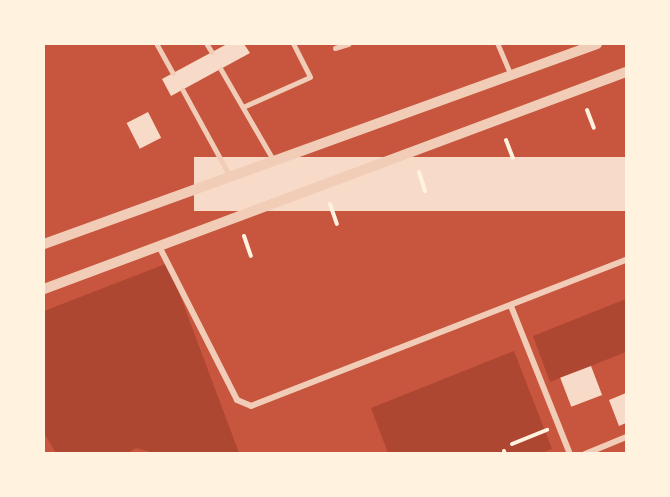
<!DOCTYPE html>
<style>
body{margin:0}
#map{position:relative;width:670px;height:497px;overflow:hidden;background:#c8553d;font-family:Montserrat,sans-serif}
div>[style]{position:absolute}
.green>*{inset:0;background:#ae4732}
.building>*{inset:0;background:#f7dbc8;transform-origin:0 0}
.path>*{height:4px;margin:-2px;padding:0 2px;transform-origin:2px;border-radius:2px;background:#fff3e0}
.service>*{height:4.5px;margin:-2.25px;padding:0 2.25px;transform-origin:2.25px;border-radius:2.25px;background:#f1ccb7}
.minor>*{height:6px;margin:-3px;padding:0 3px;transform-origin:3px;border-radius:3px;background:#f1ccb7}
.tertiary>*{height:10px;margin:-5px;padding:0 5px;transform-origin:5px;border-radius:5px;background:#f1ccb7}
span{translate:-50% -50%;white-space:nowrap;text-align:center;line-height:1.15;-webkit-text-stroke:5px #fff3e0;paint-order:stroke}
.frame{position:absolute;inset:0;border:45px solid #fff3e0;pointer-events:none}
</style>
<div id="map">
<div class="green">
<i style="clip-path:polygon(168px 263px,239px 453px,157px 454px,136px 448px,128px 453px,56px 453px,44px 433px,44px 311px)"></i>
<i style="clip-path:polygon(626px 299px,626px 352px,550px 382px,533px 336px)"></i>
<i style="clip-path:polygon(514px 351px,552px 449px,539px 454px,388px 453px,371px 408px)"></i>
</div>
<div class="building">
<i style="clip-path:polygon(227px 44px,244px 44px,250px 53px,171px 96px,162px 79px)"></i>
<i style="left:148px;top:112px;width:29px;height:24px;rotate:63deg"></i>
<i style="left:626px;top:157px;width:54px;height:432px;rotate:90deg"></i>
<i style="left:591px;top:366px;width:31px;height:33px;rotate:69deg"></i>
<i style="clip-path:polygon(626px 393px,626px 423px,619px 426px,609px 400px)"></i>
</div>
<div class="path">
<i style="left:587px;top:110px;width:19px;rotate:69deg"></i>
<i style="left:506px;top:140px;width:19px;rotate:69deg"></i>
<i style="left:419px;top:172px;width:20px;rotate:72deg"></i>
<i style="left:330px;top:204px;width:21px;rotate:71deg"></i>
<i style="left:244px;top:236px;width:21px;rotate:71deg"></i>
<i style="left:512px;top:444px;width:38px;rotate:-22deg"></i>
<i style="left:504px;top:451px;width:3px;rotate:72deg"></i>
</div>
<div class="service">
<i style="left:157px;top:44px;width:33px;rotate:61deg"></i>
<i style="left:207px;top:44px;width:9px;rotate:58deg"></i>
<i style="left:498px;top:44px;width:34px;rotate:67deg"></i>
<i style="left:335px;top:48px;width:14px;rotate:-17deg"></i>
<i style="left:221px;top:69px;width:104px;rotate:60deg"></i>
<i style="left:183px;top:90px;width:96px;rotate:61.3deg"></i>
<i style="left:243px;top:107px;width:73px;rotate:-24.1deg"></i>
<i style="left:310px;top:77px;width:37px;rotate:-117deg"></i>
</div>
<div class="minor">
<i style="left:160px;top:248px;width:170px;rotate:63.1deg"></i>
<i style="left:237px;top:400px;width:15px;rotate:23deg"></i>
<i style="left:251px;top:406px;width:402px;rotate:-21.3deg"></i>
<i style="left:511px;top:306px;width:159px;rotate:68.3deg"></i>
<i style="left:585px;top:454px;width:44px;rotate:-22.5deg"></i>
</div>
<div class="tertiary">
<i style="left:44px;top:244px;width:588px;rotate:-19.88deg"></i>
<i style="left:44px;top:289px;width:621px;rotate:-20.45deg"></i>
</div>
<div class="frame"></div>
</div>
